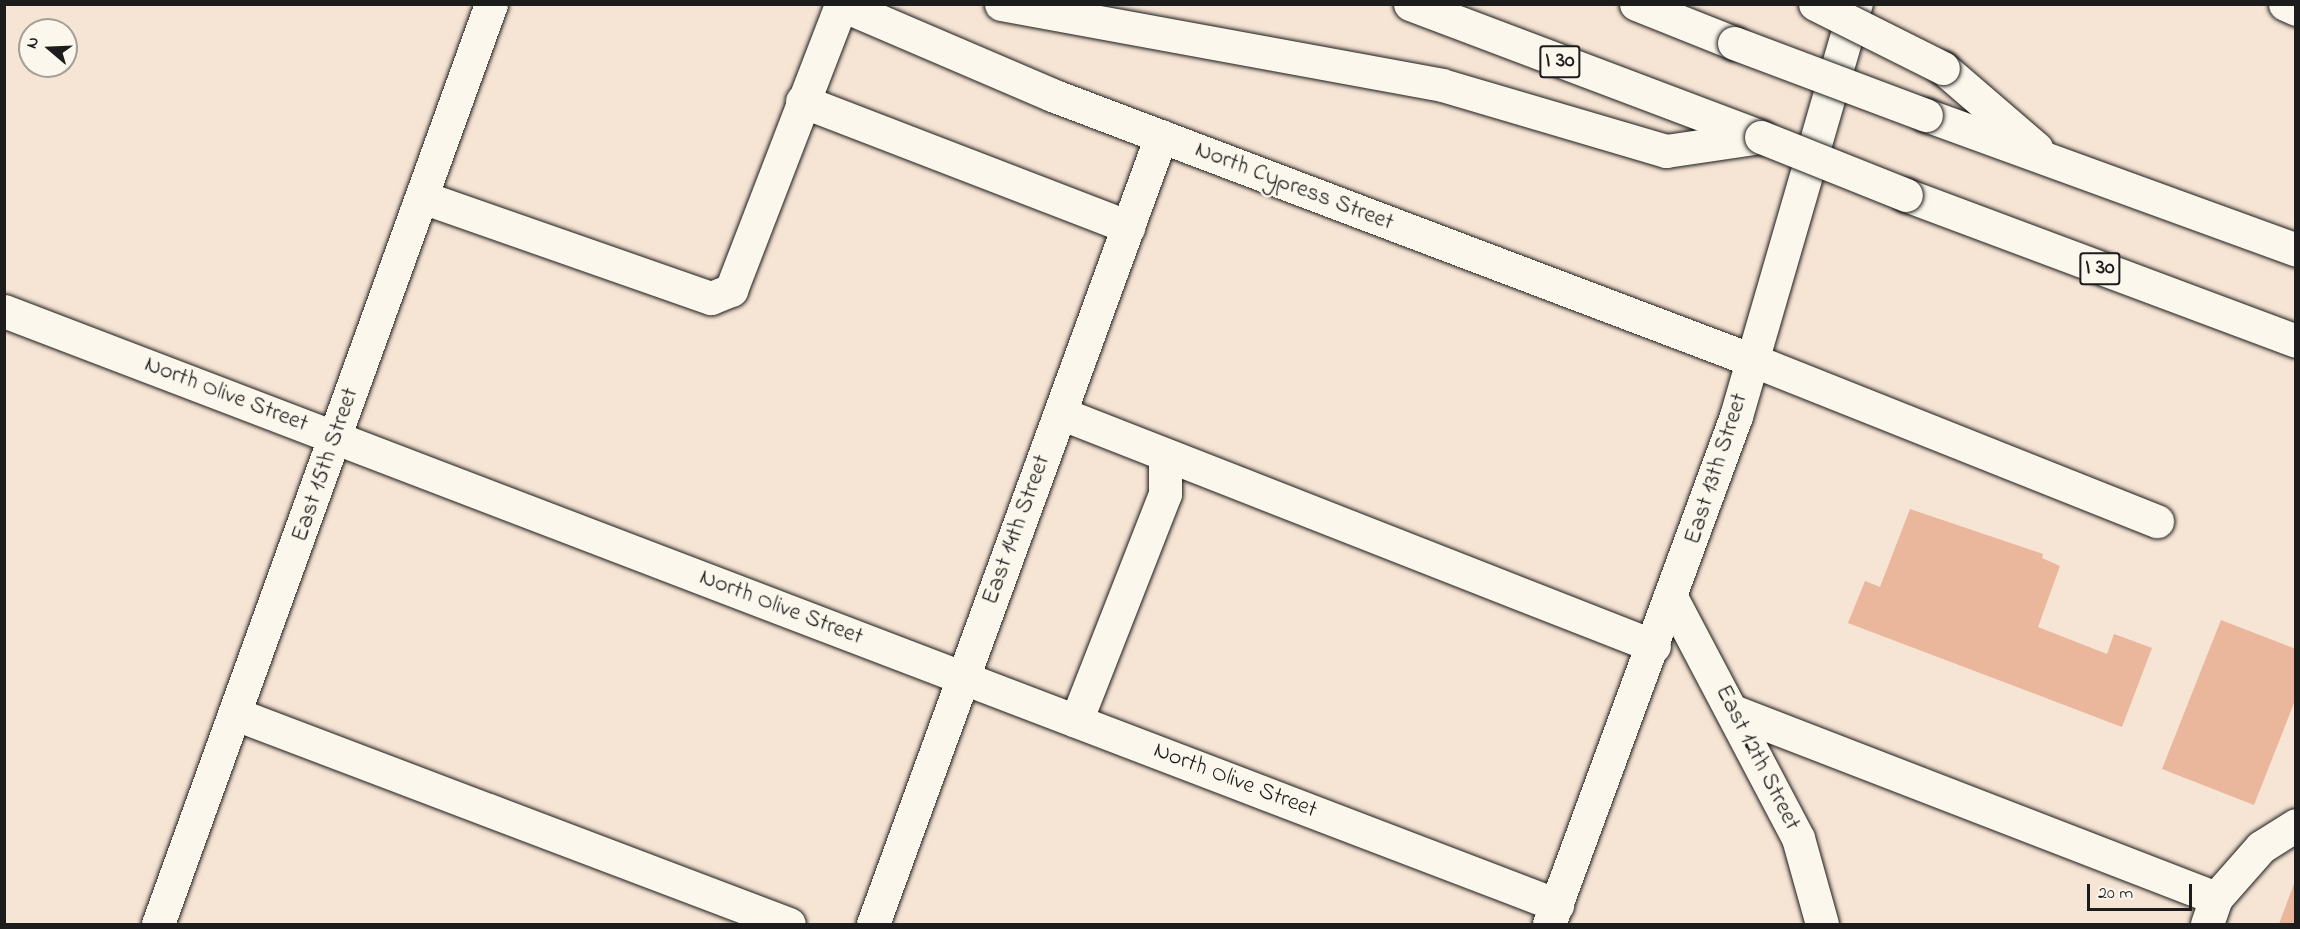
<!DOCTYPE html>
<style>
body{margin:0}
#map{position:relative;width:2300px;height:929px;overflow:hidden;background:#f6e4d4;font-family:"Indie Flower",sans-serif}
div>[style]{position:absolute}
.building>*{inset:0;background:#eab69c}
.roads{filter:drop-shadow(0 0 2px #1c1c1c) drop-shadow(0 0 2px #1c1c1c)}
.minor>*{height:33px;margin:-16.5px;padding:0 16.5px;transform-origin:16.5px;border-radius:16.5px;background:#fbf7ec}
.major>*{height:33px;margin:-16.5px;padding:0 16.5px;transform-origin:16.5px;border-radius:16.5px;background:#fbf7ec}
.highway>*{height:33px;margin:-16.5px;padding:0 16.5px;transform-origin:16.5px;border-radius:16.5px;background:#fbf7ec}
.bridges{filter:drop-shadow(0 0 2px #1c1c1c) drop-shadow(0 0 2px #1c1c1c)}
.highway-bridge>*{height:33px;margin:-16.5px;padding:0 16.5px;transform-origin:16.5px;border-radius:16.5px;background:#fbf7ec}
span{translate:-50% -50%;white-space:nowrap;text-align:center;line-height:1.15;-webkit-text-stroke:5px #fbf7ec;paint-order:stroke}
.shield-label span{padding:2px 4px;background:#fbf7ec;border:2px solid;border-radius:4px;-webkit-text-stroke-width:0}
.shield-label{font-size:22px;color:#1c1c1c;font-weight:700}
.street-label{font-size:24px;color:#1c1c1c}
.frame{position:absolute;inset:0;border:6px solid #1c1c1c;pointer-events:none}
.north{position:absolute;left:18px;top:18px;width:60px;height:60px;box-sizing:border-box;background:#fbf7ec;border:2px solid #a29f99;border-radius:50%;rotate:289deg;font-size:16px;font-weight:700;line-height:24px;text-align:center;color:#1c1c1c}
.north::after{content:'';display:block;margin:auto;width:21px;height:27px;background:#1c1c1c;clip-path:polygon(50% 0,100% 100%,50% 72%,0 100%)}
.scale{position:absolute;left:2087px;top:884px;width:105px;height:27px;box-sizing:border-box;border:3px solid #1c1c1c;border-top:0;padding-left:8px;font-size:18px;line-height:21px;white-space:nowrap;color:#1c1c1c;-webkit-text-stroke:4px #fbf7ec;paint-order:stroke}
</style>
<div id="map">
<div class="building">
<i style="clip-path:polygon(1910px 509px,2043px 554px,2042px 558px,2060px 566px,2038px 627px,2107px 654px,2114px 634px,2152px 648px,2122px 727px,1848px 623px,1865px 581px,1880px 587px)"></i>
<i style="clip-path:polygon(2221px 620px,2296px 649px,2296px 698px,2254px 805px,2162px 769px)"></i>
<i style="clip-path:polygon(2295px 881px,2296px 924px,2279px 924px)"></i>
</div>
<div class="roads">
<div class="minor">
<i style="left:802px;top:101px;width:350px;rotate:21.1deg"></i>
<i style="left:422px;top:197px;width:306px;rotate:19.3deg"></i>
<i style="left:711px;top:298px;width:22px;rotate:-22deg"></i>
<i style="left:731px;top:290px;width:305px;rotate:-68.9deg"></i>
<i style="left:4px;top:311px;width:1663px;rotate:20.93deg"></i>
<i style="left:1752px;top:360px;width:436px;rotate:21.7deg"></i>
<i style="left:1060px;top:413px;width:638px;rotate:21.42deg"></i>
<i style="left:1672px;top:599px;width:270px;rotate:62.2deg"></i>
<i style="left:1798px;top:838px;width:89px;rotate:74.4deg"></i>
<i style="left:1735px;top:712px;width:516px;rotate:21.14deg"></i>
<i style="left:2216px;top:898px;width:68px;rotate:-48.6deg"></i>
<i style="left:2261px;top:847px;width:41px;rotate:-32.2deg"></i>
<i style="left:238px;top:715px;width:589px;rotate:20.77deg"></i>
<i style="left:1076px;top:721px;width:244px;rotate:-68.6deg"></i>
<i style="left:1165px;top:494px;width:39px;rotate:-90deg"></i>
<i style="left:158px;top:924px;width:978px;rotate:-70.1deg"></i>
<i style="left:873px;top:924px;width:839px;rotate:-69.92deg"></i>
<i style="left:2207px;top:924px;width:28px;rotate:-71deg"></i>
</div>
<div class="major">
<i style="left:840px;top:4px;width:231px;rotate:23.2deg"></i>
<i style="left:1052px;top:95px;width:748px;rotate:20.74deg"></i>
<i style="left:2285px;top:4px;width:12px;rotate:24deg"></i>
<i style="left:1549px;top:924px;width:541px;rotate:-69.79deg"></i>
<i style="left:1736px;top:416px;width:429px;rotate:-73.8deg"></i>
</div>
<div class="highway">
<i style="left:1001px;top:4px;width:448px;rotate:10.4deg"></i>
<i style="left:1442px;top:85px;width:234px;rotate:16.4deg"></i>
<i style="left:1666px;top:151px;width:96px;rotate:-8.4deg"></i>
<i style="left:1410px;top:4px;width:373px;rotate:20.7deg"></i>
<i style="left:1636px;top:4px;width:105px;rotate:21.7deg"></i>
<i style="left:1943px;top:68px;width:123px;rotate:40.7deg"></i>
<i style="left:1926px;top:115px;width:394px;rotate:20deg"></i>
<i style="left:1906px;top:195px;width:416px;rotate:20.5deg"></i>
</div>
</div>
<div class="bridges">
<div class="highway-bridge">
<i style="left:1815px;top:4px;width:143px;rotate:26.6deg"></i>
<i style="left:1734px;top:43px;width:205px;rotate:20.6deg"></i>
<i style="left:1761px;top:137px;width:156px;rotate:21.8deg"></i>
</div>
</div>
<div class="shield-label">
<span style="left:1560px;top:62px">I 30</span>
<span style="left:2100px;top:269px">I 30</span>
</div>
<div class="street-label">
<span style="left:1294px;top:187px;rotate:21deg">North Cypress Street</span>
<span style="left:226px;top:395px;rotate:21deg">North Olive Street</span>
<span style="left:326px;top:465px;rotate:-71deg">East 15th Street</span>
<span style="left:1717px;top:469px;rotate:-72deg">East 13th Street</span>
<span style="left:1017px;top:530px;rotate:-70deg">East 14th Street</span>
<span style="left:781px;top:608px;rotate:21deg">North Olive Street</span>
<span style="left:1757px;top:758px;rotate:63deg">East 12th Street</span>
<span style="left:1235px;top:781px;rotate:21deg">North Olive Street</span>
</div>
<div class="frame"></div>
<div class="north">N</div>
<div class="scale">20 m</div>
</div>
